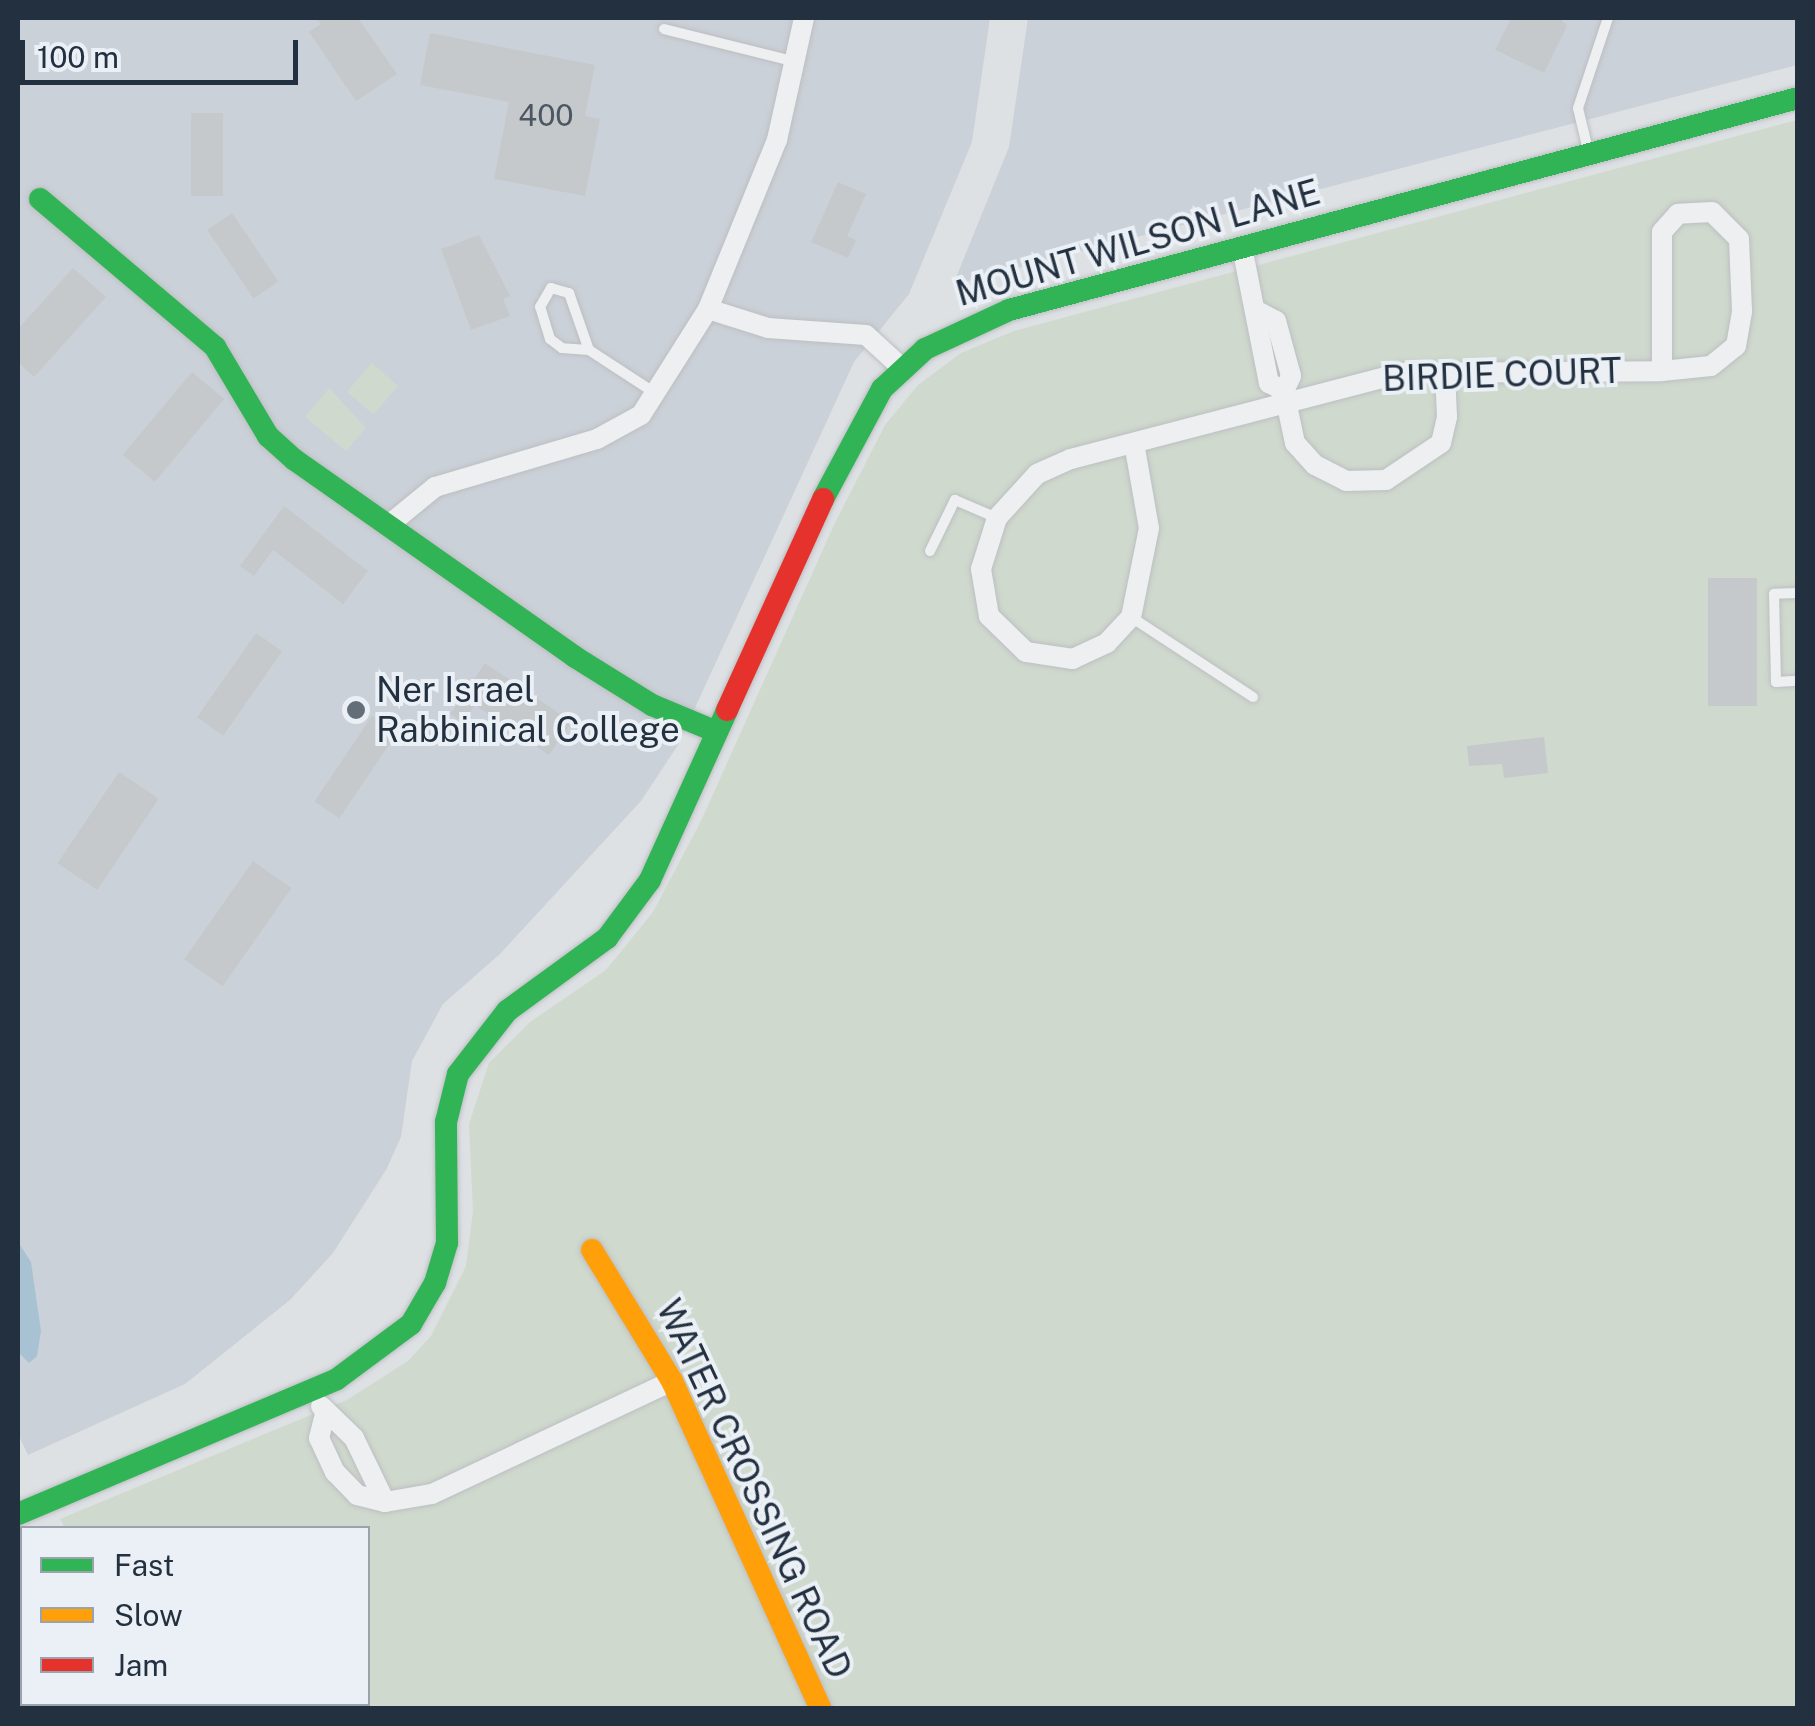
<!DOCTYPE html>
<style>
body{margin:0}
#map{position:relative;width:1815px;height:1726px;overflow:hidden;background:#dee1e4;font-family:"Public Sans",sans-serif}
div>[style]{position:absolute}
.built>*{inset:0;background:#cbd1d8}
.green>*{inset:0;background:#cfd9cd;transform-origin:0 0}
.water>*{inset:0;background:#a8c2d3}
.building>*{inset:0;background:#c6c9cc;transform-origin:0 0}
.roads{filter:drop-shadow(0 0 2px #bcbfc2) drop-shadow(0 0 2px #bcbfc2)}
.lane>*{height:10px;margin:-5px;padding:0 5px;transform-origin:5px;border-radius:5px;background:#edeff1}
.street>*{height:20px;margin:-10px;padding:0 10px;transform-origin:10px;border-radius:10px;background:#edeff1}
.fast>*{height:22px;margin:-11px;padding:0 11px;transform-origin:11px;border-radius:11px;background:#30b455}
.slow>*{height:22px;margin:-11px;padding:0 11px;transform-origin:11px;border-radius:11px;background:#ff9f0a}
.jam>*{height:22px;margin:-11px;padding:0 11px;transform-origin:11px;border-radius:11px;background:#e5322d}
.dots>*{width:28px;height:28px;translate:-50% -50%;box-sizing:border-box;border:5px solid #eaf0f5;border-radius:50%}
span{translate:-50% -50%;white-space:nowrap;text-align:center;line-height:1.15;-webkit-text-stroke:8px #eaf0f5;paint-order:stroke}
.number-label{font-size:30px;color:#4c5763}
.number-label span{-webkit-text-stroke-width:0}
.street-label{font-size:35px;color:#23303f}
.poi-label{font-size:35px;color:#23303f}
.left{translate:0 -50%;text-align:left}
.frame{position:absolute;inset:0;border:20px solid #23303f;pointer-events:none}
.legend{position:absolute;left:20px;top:1526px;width:350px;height:180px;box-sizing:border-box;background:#eaf0f5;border:2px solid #9aa3ac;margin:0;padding:12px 18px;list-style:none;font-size:30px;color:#23303f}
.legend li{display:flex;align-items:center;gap:20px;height:50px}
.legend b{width:50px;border:2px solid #9aa3ac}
.scale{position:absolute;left:20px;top:40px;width:278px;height:45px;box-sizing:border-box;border:5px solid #23303f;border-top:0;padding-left:12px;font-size:30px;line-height:35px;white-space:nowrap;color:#23303f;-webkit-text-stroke:8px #eaf0f5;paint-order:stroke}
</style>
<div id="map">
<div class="built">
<i style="clip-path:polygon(18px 18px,990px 18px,972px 142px,909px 294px,854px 362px,678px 745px,641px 801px,500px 954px,443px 1004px,412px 1061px,401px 1137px,386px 1170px,333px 1253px,290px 1300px,185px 1384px,28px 1455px,18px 1434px)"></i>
<i style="clip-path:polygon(1028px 18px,1797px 18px,1797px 65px,953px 285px,1009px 147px)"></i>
</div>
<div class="green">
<i style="clip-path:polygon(1797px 120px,1797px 1708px,151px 1708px,149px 1704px,368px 1704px,368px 1528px,65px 1528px,60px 1519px,347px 1400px,408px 1361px,431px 1336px,466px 1266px,473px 1211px,469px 1124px,489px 1063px,530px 1022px,606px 970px,653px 912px,701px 821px,834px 525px,885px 425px,918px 385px,961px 353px,1014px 331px)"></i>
<i style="left:372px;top:363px;width:35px;height:38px;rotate:41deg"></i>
<i style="clip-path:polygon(329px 388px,366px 428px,346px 451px,305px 417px)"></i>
</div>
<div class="water">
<i style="clip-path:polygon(18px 1242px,31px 1262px,41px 1331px,37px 1356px,29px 1363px,18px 1352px)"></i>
</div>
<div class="building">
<i style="clip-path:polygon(316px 18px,358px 18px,397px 74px,356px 101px,309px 32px,321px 24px)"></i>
<i style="clip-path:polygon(1511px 18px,1560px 18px,1567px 26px,1544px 73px,1495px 50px)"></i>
<i style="clip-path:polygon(430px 33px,595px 65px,585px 116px,600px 119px,585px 196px,494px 179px,509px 102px,420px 85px)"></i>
<i style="left:191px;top:113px;width:32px;height:83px"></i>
<i style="clip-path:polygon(838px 182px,866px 194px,847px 236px,856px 240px,848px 258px,811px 242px)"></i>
<i style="left:232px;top:213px;width:83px;height:30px;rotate:56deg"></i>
<i style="clip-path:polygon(479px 235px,510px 296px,503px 299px,510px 316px,471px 330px,441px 249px)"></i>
<i style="clip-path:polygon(73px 268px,106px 297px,34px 377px,18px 362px,18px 329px)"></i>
<i style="left:192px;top:372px;width:42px;height:108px;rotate:40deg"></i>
<i style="clip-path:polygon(284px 506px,368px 571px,343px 604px,273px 550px,254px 576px,240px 566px)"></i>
<i style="left:1708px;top:578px;width:49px;height:128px"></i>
<i style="left:256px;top:633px;width:32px;height:103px;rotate:35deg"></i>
<i style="clip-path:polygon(485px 663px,572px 722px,549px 755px,475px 705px,463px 723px,450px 714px)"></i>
<i style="left:372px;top:716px;width:30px;height:103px;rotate:34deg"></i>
<i style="clip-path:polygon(1544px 737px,1548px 773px,1504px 778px,1502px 764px,1469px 766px,1467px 746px)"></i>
<i style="left:119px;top:772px;width:48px;height:110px;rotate:34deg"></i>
<i style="left:253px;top:861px;width:47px;height:120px;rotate:35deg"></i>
</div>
<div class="roads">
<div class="lane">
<i style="left:664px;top:29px;width:136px;rotate:14deg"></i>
<i style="left:1588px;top:150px;width:43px;rotate:-103.4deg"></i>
<i style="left:1578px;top:108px;width:95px;rotate:-71.6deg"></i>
<i style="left:589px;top:350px;width:27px;rotate:-176deg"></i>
<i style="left:562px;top:348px;width:15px;rotate:-143deg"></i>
<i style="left:550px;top:339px;width:34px;rotate:-107deg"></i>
<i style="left:540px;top:307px;width:22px;rotate:-60deg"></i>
<i style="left:551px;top:288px;width:19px;rotate:16deg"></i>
<i style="left:569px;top:293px;width:60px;rotate:70.7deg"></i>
<i style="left:589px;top:350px;width:82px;rotate:33.1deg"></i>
<i style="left:930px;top:551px;width:57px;rotate:-63.9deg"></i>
<i style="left:955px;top:500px;width:46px;rotate:23.2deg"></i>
<i style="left:1798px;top:593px;width:24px;rotate:178deg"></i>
<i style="left:1774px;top:594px;width:88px;rotate:88.7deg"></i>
<i style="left:1776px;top:682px;width:22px;rotate:-3deg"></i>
<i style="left:1131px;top:617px;width:146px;rotate:33.3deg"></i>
</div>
<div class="street">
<i style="left:1242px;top:247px;width:139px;rotate:78.8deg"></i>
<i style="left:1269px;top:383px;width:17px;rotate:28deg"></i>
<i style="left:708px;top:309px;width:183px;rotate:-67.8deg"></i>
<i style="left:777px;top:140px;width:125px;rotate:-77.5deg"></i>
<i style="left:1259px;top:312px;width:19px;rotate:28deg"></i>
<i style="left:1276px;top:321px;width:57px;rotate:74.7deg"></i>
<i style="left:1291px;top:376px;width:17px;rotate:115deg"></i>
<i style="left:1284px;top:391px;width:53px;rotate:78.1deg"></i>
<i style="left:1295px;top:443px;width:30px;rotate:48deg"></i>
<i style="left:1315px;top:465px;width:35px;rotate:27deg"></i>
<i style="left:1346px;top:481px;width:40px;rotate:-1.4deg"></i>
<i style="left:1386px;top:480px;width:66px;rotate:-33.9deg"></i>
<i style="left:1441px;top:443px;width:27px;rotate:-77deg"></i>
<i style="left:1447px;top:417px;width:46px;rotate:-92.5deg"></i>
<i style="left:1134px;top:443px;width:86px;rotate:80deg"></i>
<i style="left:1149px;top:528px;width:91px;rotate:101.4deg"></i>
<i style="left:1131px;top:617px;width:35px;rotate:133deg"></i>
<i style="left:1107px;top:643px;width:38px;rotate:155deg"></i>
<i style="left:1073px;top:659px;width:48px;rotate:-171.5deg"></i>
<i style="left:1026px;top:652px;width:52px;rotate:-135.8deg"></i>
<i style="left:989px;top:616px;width:48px;rotate:-99.7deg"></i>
<i style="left:981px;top:569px;width:53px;rotate:-72.6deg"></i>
<i style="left:997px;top:518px;width:59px;rotate:-47.7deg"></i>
<i style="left:1037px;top:474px;width:37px;rotate:-24deg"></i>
<i style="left:1071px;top:459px;width:340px;rotate:-14.6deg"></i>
<i style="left:1400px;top:373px;width:262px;rotate:-0.4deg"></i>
<i style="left:1662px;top:371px;width:49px;rotate:-5.8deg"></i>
<i style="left:1711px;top:366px;width:32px;rotate:-39deg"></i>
<i style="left:1736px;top:346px;width:36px;rotate:-80deg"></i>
<i style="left:1742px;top:311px;width:72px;rotate:-92.4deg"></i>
<i style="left:1739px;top:239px;width:38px;rotate:-135deg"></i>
<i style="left:1712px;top:212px;width:34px;rotate:177deg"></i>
<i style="left:1678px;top:214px;width:24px;rotate:132deg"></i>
<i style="left:1662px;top:232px;width:139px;rotate:90deg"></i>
<i style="left:391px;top:523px;width:57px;rotate:-39.3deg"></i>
<i style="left:435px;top:487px;width:169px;rotate:-16.5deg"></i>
<i style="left:597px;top:439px;width:50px;rotate:-28.6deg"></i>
<i style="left:641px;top:415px;width:125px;rotate:-57.7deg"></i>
<i style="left:708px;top:309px;width:63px;rotate:17.6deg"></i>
<i style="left:768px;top:328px;width:98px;rotate:4.1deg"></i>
<i style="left:866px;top:335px;width:49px;rotate:42.5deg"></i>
<i style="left:321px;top:1406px;width:46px;rotate:44.1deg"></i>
<i style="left:354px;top:1438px;width:71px;rotate:64.2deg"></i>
<i style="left:325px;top:1414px;width:25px;rotate:104deg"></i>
<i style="left:319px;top:1438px;width:38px;rotate:65deg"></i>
<i style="left:335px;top:1472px;width:32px;rotate:46deg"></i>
<i style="left:357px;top:1495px;width:29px;rotate:14deg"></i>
<i style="left:385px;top:1502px;width:48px;rotate:-9.7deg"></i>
<i style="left:432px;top:1494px;width:265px;rotate:-25.2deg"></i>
</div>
<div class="fast">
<i style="left:40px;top:199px;width:229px;rotate:40.2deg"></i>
<i style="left:215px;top:347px;width:104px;rotate:59.2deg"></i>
<i style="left:268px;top:436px;width:36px;rotate:42deg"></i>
<i style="left:295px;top:460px;width:342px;rotate:35.1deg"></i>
<i style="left:575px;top:657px;width:91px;rotate:31.9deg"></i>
<i style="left:652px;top:705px;width:70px;rotate:22.6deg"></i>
<i style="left:823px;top:499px;width:125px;rotate:-61.8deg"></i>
<i style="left:882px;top:389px;width:59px;rotate:-42.9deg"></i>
<i style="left:925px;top:349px;width:93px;rotate:-24.9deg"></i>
<i style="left:1009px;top:310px;width:817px;rotate:-15.04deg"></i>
<i style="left:18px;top:1514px;width:346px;rotate:-22.9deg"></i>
<i style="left:337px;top:1379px;width:92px;rotate:-36.6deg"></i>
<i style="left:411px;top:1324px;width:48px;rotate:-59.7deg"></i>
<i style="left:435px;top:1283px;width:42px;rotate:-73.3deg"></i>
<i style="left:447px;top:1243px;width:121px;rotate:-90.5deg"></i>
<i style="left:446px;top:1122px;width:49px;rotate:-76deg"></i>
<i style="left:458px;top:1074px;width:80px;rotate:-52.1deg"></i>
<i style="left:507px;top:1011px;width:124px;rotate:-36.1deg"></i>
<i style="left:607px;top:938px;width:72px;rotate:-53.4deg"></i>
<i style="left:650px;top:880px;width:187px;rotate:-65.6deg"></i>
</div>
<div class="slow">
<i style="left:592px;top:1250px;width:153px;rotate:58.6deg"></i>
<i style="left:672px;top:1381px;width:359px;rotate:65.6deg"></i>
<i style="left:18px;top:1705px;width:3px;rotate:72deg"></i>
</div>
<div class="jam">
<i style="left:727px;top:710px;width:232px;rotate:-65.5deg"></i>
</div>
</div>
<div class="dots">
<i style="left:356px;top:710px;background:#646e79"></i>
</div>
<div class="number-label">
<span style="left:546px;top:115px">400</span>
</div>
<div class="street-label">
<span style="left:1138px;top:243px;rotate:-16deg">MOUNT WILSON LANE</span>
<span style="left:1502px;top:375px;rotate:-2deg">BIRDIE COURT</span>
<span style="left:754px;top:1489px;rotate:65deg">WATER CROSSING ROAD</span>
</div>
<div class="poi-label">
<span class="left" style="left:376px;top:710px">Ner Israel<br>Rabbinical College</span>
</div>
<div class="frame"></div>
<ul class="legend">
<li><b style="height:12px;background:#30b455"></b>Fast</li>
<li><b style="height:12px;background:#ff9f0a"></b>Slow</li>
<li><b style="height:12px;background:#e5322d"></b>Jam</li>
</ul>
<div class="scale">100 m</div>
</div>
